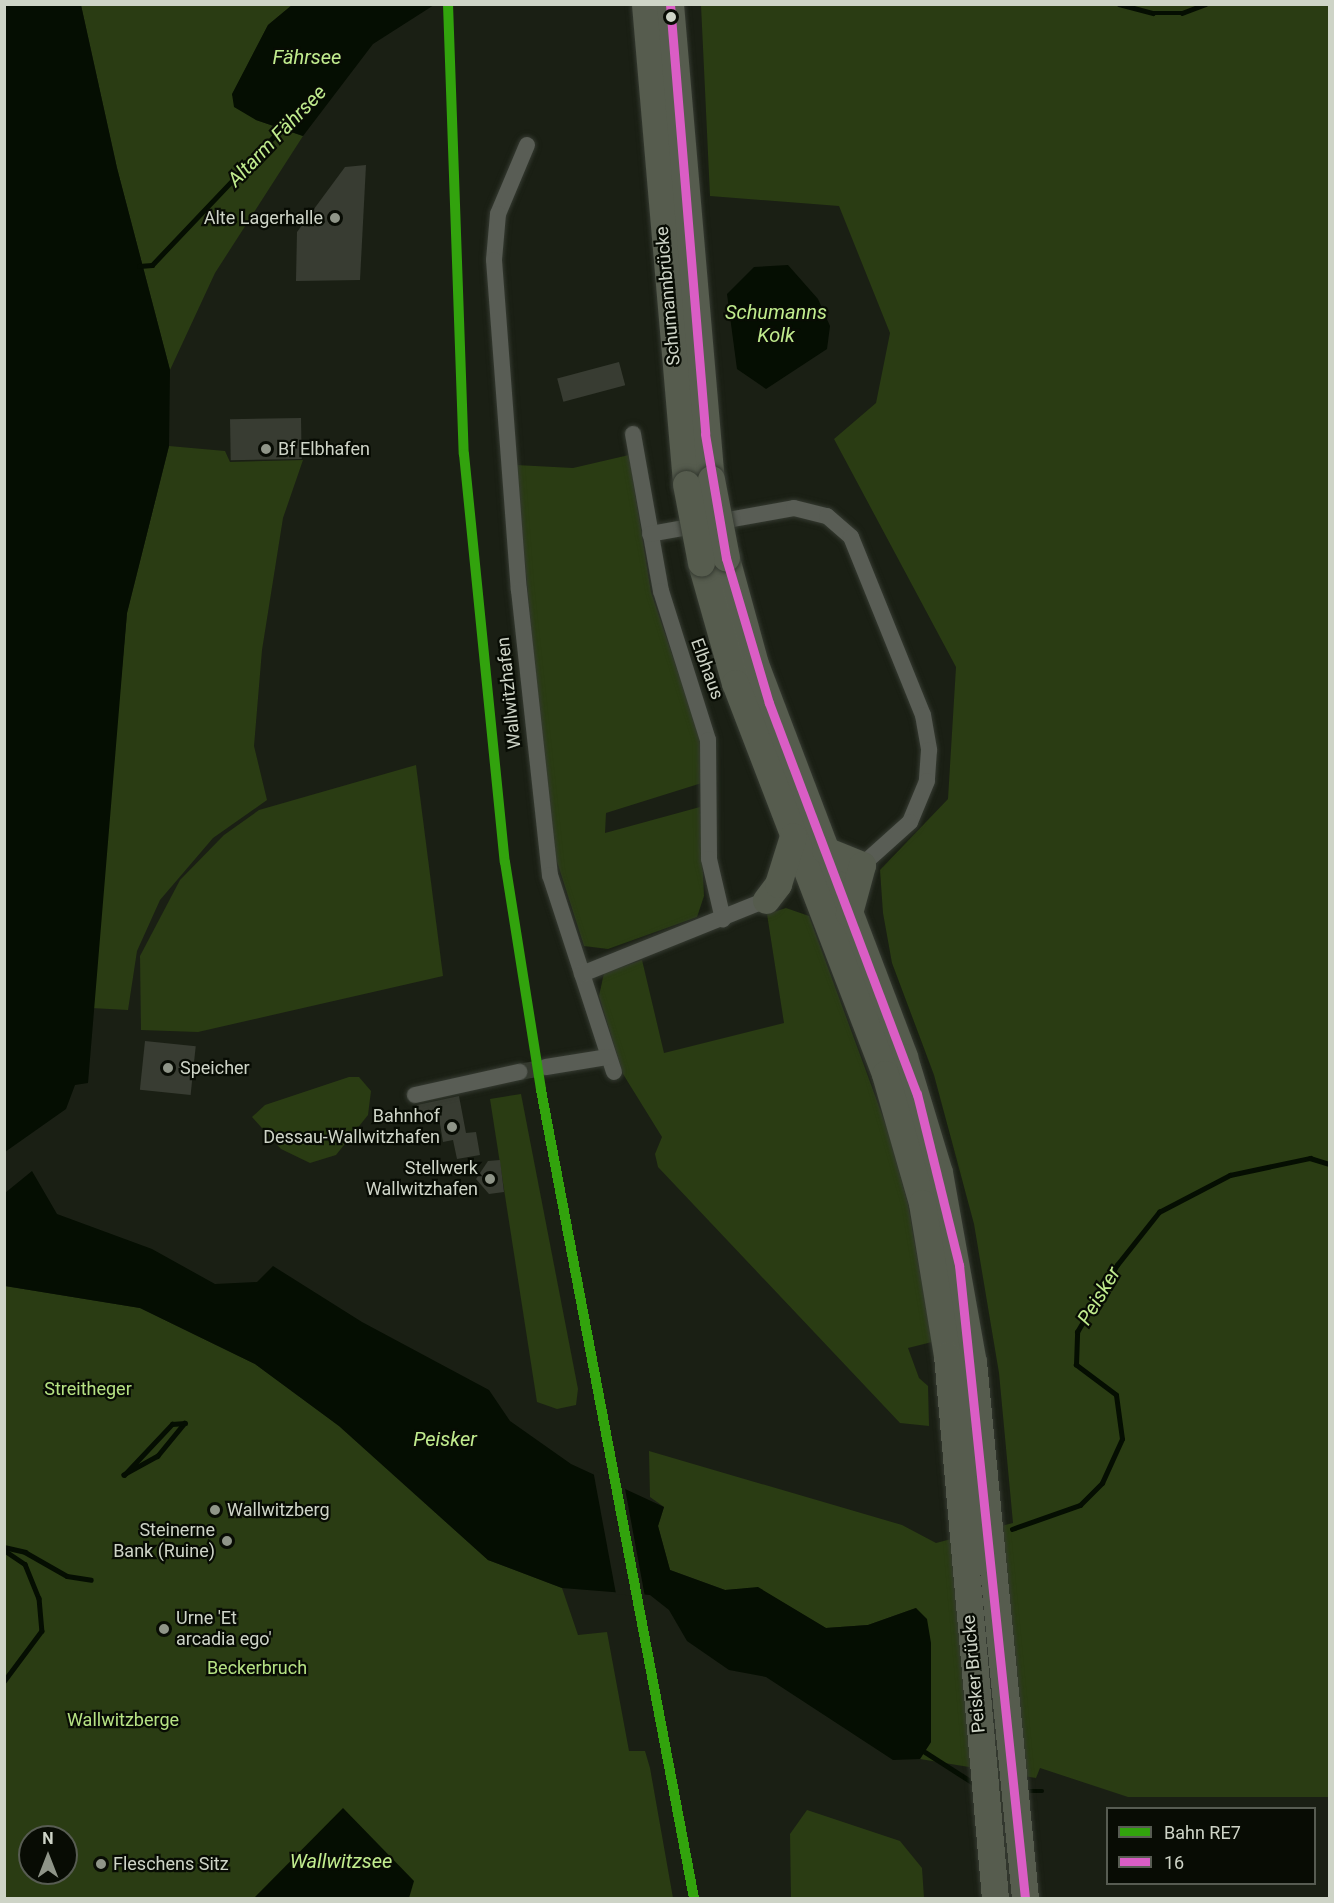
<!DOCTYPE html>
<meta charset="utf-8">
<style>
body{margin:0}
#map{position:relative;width:1334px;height:1903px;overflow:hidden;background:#1a1f14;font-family:Roboto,sans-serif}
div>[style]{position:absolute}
.green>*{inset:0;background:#2a3c13}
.water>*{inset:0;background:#050e02}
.pier>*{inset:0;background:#1a1f14}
.stream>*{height:4.5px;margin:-2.25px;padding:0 2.25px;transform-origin:2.25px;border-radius:2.25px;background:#050e02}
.building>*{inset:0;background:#383c32;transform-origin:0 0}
.minor-tunnel>*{height:16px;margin-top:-8px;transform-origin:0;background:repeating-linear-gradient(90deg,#353a2f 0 16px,transparent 0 24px)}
.roads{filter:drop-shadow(0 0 2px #353a31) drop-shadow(0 0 2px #353a31)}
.minor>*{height:16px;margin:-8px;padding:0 8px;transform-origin:8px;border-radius:8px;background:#595d55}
.trunk>*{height:27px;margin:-13.5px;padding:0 13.5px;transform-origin:13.5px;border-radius:13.5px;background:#565c4e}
.bridges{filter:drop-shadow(0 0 2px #353a31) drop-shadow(0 0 2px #353a31)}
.trunk-bridge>*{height:27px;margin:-13.5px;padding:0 13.5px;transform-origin:13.5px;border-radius:13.5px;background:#565c4e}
.bus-1>*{height:9px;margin:-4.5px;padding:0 4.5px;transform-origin:4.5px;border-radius:4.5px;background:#da5dc5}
.rail-1>*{height:10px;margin:-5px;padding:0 5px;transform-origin:5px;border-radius:5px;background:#32a30d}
.dots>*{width:16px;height:16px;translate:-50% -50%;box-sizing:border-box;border:3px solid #080c04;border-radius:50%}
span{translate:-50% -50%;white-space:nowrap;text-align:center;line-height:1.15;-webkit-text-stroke:4.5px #080c04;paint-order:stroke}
.poi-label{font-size:18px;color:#ced4c7}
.right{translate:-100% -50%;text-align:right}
.left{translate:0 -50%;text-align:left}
.street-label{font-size:18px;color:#ced4c7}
.park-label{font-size:18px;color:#b6e284}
.water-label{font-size:20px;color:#c1ec8e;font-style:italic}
.frame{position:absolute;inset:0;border:6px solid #ced4c7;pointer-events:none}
.legend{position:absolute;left:1106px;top:1807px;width:210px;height:78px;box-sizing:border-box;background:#080c04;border:2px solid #575c52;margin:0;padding:8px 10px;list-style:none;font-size:18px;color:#ced4c7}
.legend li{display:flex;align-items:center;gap:12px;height:30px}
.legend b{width:30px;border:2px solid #575c52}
.north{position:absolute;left:18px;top:1825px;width:60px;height:60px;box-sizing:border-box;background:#080c04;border:2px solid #575c52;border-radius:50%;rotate:0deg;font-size:16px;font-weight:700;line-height:24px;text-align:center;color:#ced4c7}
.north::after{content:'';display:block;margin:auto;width:21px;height:27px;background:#8f9588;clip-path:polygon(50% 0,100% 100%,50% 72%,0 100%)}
</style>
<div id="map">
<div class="green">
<i style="clip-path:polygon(81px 5px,292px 5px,268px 25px,232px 95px,256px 120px,303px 136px,215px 273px,170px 370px,117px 168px)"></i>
<i style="clip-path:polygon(701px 5px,1329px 5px,1329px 1797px,1128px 1797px,1040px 1768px,1036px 1778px,920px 1759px,931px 1742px,916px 1608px,868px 1625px,826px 1628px,758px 1588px,725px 1590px,670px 1570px,658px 1526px,664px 1507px,650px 1497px,649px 1451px,902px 1525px,936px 1543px,1013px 1523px,999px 1373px,974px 1224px,934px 1075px,892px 963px,883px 913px,880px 870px,948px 799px,956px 667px,834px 439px,876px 403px,890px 333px,839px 206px,710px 196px)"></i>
<i style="clip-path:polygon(169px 446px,225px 451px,230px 462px,303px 460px,283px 518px,262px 650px,254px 746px,267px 800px,213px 838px,160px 900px,137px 951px,128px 1010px,91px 1008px,127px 613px)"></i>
<i style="clip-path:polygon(629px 455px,651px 592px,702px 743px,705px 782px,606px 813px,605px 833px,700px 807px,704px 896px,697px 917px,608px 949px,584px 946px,551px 843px,516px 465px,573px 468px)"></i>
<i style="clip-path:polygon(416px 765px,443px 976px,198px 1032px,141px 1030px,140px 956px,180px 880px,224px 835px,259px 810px)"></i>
<i style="clip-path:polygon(786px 908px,809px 916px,887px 1128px,908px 1204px,932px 1342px,908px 1348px,919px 1378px,928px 1386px,929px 1426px,900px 1423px,658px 1167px,655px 1154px,662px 1137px,623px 1074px,599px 996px,604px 973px,642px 960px,664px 1053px,784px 1023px,767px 914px)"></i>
<i style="clip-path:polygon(349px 1077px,359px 1077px,371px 1091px,368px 1115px,336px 1155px,310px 1163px,281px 1149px,252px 1117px,265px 1105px)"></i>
<i style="clip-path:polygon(521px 1094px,578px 1389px,576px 1405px,557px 1409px,537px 1402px,490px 1099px)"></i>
<i style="clip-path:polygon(evenodd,5px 1286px,140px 1308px,255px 1364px,339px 1426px,488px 1560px,562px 1588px,578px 1635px,607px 1632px,629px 1751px,645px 1751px,650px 1768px,673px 1898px,5px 1898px,5px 1286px,30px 1837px,66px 1837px,66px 1873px,30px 1873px,30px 1837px)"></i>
<i style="clip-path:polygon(807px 1810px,900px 1841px,922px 1868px,924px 1898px,791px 1898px,790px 1834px)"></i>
</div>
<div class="water">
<i style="clip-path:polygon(5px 4px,81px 5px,117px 168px,170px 370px,169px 446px,127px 613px,88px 1083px,75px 1085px,66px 1109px,5px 1152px)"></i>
<i style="clip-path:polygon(292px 5px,434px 5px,373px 44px,303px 136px,256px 120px,234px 107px,232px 94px,268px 25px)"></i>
<i style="clip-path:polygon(788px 265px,818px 299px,830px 326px,827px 349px,766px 389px,737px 369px,727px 294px,754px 267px)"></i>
<i style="clip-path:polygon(32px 1171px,57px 1214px,152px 1249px,215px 1284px,257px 1282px,273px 1266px,362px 1322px,489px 1390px,510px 1421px,571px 1464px,664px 1507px,658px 1526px,670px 1570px,725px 1590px,758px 1587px,826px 1628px,868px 1625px,916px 1608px,927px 1619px,931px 1643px,931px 1742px,920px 1759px,893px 1760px,766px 1677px,729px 1670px,687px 1641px,669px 1610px,650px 1595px,562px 1588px,488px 1560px,339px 1426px,255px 1364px,140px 1308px,5px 1286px,5px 1193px)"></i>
<i style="clip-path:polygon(343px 1808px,414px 1881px,409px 1898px,254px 1898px)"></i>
</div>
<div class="pier">
<i style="clip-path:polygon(593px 1470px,624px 1483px,645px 1597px,616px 1594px)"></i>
</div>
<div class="stream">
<i style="left:1119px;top:4px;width:35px;rotate:15deg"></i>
<i style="left:1153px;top:13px;width:29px"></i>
<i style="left:1182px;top:13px;width:25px;rotate:-21deg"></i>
<i style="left:139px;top:266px;width:13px;rotate:-4deg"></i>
<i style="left:152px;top:265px;width:192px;rotate:-46.5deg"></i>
<i style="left:185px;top:1423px;width:43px;rotate:129.3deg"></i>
<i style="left:158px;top:1456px;width:39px;rotate:151deg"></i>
<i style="left:124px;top:1475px;width:70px;rotate:-46.7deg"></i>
<i style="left:172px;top:1424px;width:13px;rotate:-4deg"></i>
<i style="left:1012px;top:1529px;width:72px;rotate:-19.4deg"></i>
<i style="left:1080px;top:1505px;width:31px;rotate:-45deg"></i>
<i style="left:1102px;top:1483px;width:48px;rotate:-65.6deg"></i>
<i style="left:1122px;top:1439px;width:44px;rotate:-97.8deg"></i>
<i style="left:1116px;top:1395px;width:50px;rotate:-143.1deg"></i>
<i style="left:1076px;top:1365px;width:33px;rotate:-88deg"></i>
<i style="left:1077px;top:1332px;width:78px;rotate:-59.2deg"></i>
<i style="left:1117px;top:1265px;width:68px;rotate:-51.6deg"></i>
<i style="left:1159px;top:1212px;width:80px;rotate:-27.5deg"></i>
<i style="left:1230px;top:1175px;width:82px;rotate:-12deg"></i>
<i style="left:1310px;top:1158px;width:21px;rotate:17deg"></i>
<i style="left:4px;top:1547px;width:22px;rotate:13deg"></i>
<i style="left:25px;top:1552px;width:48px;rotate:29.7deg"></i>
<i style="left:67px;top:1576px;width:24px;rotate:9deg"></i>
<i style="left:4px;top:1550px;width:25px;rotate:34deg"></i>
<i style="left:25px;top:1564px;width:37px;rotate:68deg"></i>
<i style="left:39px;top:1598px;width:33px;rotate:85deg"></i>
<i style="left:42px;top:1631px;width:64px;rotate:126.7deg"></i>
<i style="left:925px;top:1752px;width:59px;rotate:32.6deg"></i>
<i style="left:1024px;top:1791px;width:18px"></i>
</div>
<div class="building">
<i style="clip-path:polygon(366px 165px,360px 280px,296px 281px,297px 232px,345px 167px)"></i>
<i style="left:619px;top:362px;width:24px;height:64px;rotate:75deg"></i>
<i style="left:301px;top:418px;width:41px;height:71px;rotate:89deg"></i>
<i style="left:145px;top:1041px;width:51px;height:49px;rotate:6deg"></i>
<i style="clip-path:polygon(459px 1096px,466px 1133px,476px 1132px,480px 1155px,457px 1159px,453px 1140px,443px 1142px,439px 1118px,420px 1122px,417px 1105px)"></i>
<i style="clip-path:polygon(500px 1160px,504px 1192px,489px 1194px,476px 1179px,488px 1161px)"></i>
</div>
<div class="minor-tunnel">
<i style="left:519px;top:1072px;width:27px;rotate:-10deg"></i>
</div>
<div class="roads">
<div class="minor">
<i style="left:527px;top:145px;width:75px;rotate:112.8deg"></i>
<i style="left:498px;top:214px;width:46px;rotate:95deg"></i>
<i style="left:494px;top:260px;width:331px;rotate:85.7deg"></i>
<i style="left:519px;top:590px;width:287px;rotate:83.8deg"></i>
<i style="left:550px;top:875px;width:207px;rotate:72deg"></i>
<i style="left:633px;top:434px;width:159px;rotate:79.9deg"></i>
<i style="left:661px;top:591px;width:156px;rotate:72.5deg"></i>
<i style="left:708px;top:740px;width:119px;rotate:89.5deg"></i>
<i style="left:709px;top:859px;width:62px;rotate:76.9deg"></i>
<i style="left:650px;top:534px;width:146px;rotate:-10.2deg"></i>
<i style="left:794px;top:508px;width:34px;rotate:14deg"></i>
<i style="left:827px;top:516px;width:32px;rotate:41deg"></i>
<i style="left:851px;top:537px;width:192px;rotate:68deg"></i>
<i style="left:923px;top:715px;width:36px;rotate:80deg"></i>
<i style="left:929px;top:750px;width:31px;rotate:94deg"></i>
<i style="left:927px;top:781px;width:44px;rotate:112.5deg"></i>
<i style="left:910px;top:822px;width:64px;rotate:138.1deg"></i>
<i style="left:582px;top:974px;width:198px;rotate:-21.9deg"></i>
<i style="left:546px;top:1067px;width:63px;rotate:-9.2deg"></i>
<i style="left:415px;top:1095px;width:107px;rotate:-12.5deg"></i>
</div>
<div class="trunk">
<i style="left:645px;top:4px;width:482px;rotate:85.1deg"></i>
<i style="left:670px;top:4px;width:477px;rotate:85.1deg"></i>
<i style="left:726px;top:558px;width:110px;rotate:74.7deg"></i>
<i style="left:755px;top:664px;width:420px;rotate:69.2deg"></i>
<i style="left:904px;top:1057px;width:120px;rotate:73.1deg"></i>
<i style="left:939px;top:1172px;width:193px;rotate:79.9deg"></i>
<i style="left:973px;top:1362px;width:539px;rotate:84.46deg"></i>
<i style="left:701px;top:563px;width:125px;rotate:74.2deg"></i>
<i style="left:735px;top:683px;width:419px;rotate:69deg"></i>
<i style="left:885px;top:1074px;width:134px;rotate:74deg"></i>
<i style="left:922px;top:1203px;width:154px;rotate:80.7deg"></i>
<i style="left:947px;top:1355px;width:545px;rotate:84.95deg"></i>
<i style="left:825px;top:850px;width:40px;rotate:22deg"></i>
<i style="left:862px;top:865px;width:50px;rotate:105.2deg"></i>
<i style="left:766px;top:900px;width:20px;rotate:-53deg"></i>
<i style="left:778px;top:884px;width:50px;rotate:-72.6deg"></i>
</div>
</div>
<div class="bridges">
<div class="trunk-bridge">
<i style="left:711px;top:479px;width:80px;rotate:79.2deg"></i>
<i style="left:686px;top:484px;width:80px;rotate:79.2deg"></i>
</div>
</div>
<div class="bus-1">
<i style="left:670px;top:4px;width:431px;rotate:85.3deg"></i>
<i style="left:705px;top:434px;width:126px;rotate:80.4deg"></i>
<i style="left:726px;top:558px;width:151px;rotate:73.5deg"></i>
<i style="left:769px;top:703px;width:418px;rotate:69.3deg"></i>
<i style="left:917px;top:1094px;width:176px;rotate:76.2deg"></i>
<i style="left:959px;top:1265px;width:636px;rotate:84.05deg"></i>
</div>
<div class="rail-1">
<i style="left:448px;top:4px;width:450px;rotate:88deg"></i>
<i style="left:464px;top:454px;width:410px;rotate:84.3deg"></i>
<i style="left:505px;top:862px;width:231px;rotate:81deg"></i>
<i style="left:541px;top:1090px;width:822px;rotate:79.28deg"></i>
</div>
<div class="dots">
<i style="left:671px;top:17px;background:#ced4c7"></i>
<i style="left:335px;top:218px;background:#8f9588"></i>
<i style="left:266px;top:449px;background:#8f9588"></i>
<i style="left:168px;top:1068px;background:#8f9588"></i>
<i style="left:452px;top:1127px;background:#8f9588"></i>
<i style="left:490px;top:1179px;background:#8f9588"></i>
<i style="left:215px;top:1510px;background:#8f9588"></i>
<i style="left:227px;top:1541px;background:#8f9588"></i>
<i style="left:164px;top:1629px;background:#8f9588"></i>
<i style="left:101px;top:1864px;background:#8f9588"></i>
</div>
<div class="poi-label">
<span class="right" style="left:323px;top:218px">Alte Lagerhalle</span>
<span class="left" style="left:278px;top:449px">Bf Elbhafen</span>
<span class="left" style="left:180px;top:1068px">Speicher</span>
<span class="right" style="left:440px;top:1127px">Bahnhof<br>Dessau-Wallwitzhafen</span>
<span class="right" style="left:478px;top:1179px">Stellwerk<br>Wallwitzhafen</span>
<span class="left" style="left:227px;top:1510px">Wallwitzberg</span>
<span class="right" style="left:215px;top:1541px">Steinerne<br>Bank (Ruine)</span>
<span class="left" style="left:176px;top:1629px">Urne 'Et<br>arcadia ego'</span>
<span class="left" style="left:113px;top:1864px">Fleschens Sitz</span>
</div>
<div class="street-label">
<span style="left:668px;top:296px;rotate:-95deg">Schumannbrücke</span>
<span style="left:707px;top:669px;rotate:70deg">Elbhaus</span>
<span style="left:509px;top:693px;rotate:-96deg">Wallwitzhafen</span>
<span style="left:974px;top:1674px;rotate:-95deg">Peisker Brücke</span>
</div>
<div class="park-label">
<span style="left:88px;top:1389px">Streitheger</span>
<span style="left:257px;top:1668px">Beckerbruch</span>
<span style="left:123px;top:1720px">Wallwitzberge</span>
</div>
<div class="water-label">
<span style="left:307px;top:57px">Fährsee</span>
<span style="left:277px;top:136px;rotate:-46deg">Altarm Fährsee</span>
<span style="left:776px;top:324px">Schumanns<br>Kolk</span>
<span style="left:1099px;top:1296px;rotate:-59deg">Peisker</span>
<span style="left:445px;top:1439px">Peisker</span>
<span style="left:341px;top:1861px">Wallwitzsee</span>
</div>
<div class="frame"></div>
<ul class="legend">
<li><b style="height:8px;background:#32a30d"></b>Bahn RE7</li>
<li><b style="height:8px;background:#da5dc5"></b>16</li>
</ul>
<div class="north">N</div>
</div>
